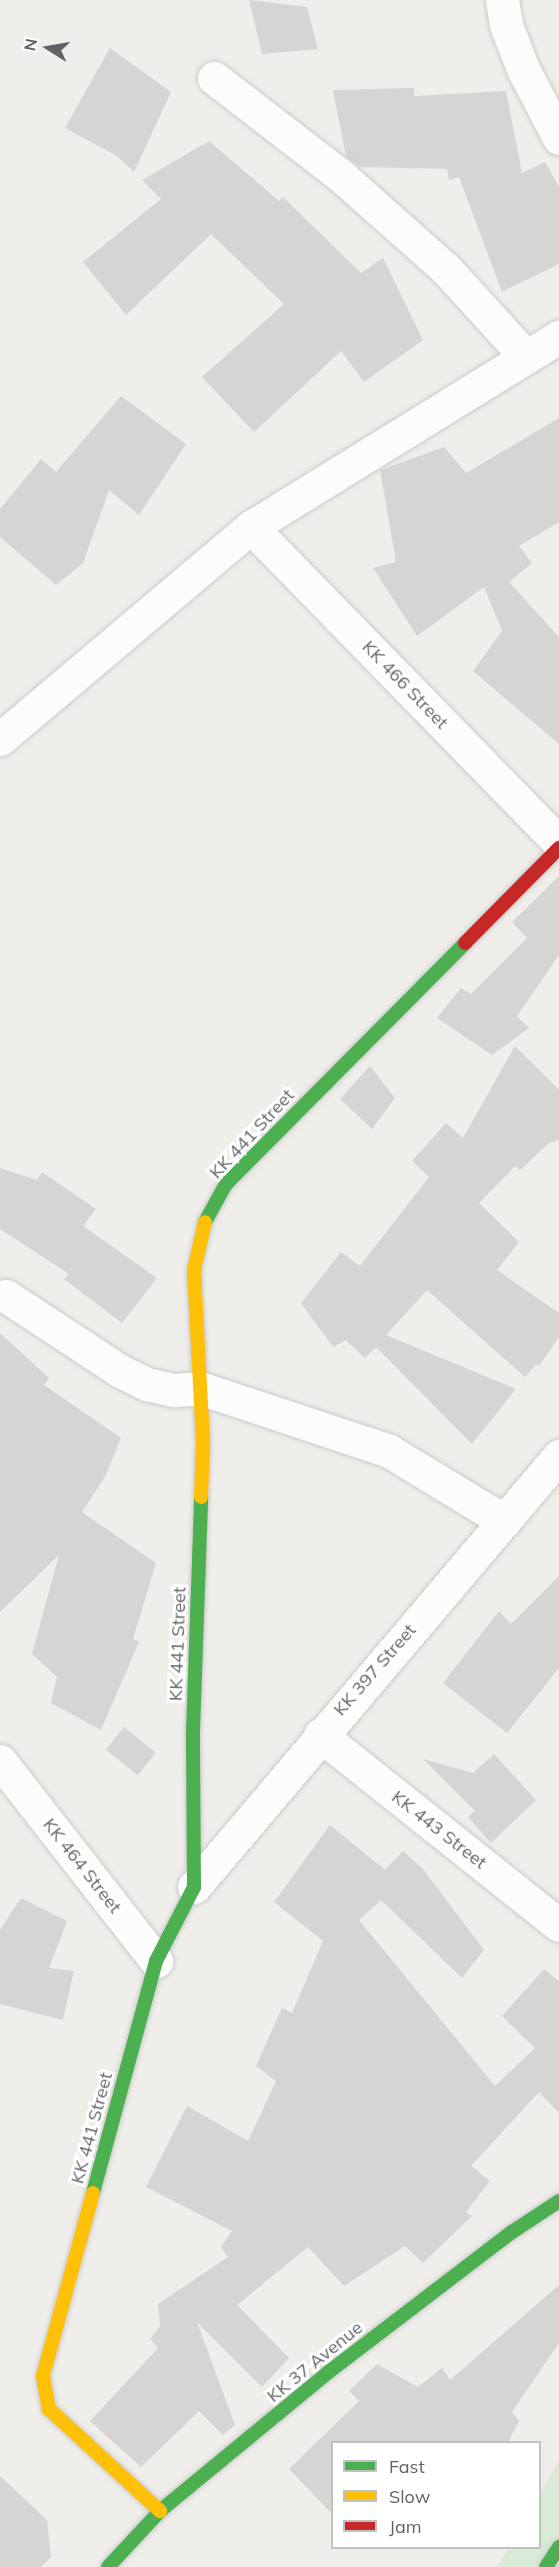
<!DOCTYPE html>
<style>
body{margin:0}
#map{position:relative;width:559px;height:2567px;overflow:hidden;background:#efeeea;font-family:Mulish,sans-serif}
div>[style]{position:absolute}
.green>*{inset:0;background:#d8ebd6}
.building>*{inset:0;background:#d6d5d3;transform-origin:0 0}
.roads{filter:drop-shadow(0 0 2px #cbcccc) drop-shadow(0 0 2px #cbcccc)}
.street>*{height:33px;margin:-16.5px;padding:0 16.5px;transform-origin:16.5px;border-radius:16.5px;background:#fdfcfc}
.fast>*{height:14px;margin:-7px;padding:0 7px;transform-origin:7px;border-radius:7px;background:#4caf50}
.slow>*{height:14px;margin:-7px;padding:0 7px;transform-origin:7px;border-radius:7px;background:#ffc107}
.jam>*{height:14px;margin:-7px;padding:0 7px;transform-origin:7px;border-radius:7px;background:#c62828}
span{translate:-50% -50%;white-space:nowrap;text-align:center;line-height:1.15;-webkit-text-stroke:6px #fff;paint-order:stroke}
.street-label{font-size:18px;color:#5f6368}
.legend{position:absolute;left:331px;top:2441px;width:210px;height:108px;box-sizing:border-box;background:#fff;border:2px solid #bfc1c3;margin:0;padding:8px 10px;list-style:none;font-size:18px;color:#5f6368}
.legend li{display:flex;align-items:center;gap:12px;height:30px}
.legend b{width:30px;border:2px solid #bfc1c3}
.north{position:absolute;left:18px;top:18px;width:60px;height:60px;-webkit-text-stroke:4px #fff;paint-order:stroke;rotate:281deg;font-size:16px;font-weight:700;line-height:24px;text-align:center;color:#5f6368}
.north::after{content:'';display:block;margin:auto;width:21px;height:27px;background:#5f6368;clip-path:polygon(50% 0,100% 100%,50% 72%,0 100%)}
</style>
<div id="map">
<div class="green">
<i style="clip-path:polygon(559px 2460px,559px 2567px,497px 2567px,509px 2548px,540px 2548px,540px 2494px)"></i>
</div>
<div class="building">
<i style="clip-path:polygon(249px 0,307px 7px,318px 49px,262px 54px)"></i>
<i style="clip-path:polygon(110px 48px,171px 92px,134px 172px,117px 156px,65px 128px)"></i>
<i style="clip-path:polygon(414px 88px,414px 96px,506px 91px,522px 173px,545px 162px,559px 187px,559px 264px,502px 292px,459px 177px,449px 180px,447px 169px,360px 167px,346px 156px,333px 90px)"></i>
<i style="clip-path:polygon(209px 141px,279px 201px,283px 197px,361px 273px,383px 258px,423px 340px,364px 382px,341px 351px,254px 432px,202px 377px,284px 304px,211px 234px,126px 315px,83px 262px,161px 199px,142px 180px)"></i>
<i style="clip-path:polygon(121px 396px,186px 444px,139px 515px,109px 490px,83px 563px,56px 585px,0 537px,0 509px,41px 459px,56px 472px)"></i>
<i style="clip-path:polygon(559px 418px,559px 522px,519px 546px,532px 563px,509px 582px,559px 637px,559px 744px,473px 671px,502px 631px,484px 587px,417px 636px,373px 568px,396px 562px,380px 470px,444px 447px,466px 473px)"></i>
<i style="clip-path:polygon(559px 876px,559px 955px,517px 1016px,529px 1028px,492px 1055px,437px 1018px,461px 988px,471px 994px,527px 938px,512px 922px)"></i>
<i style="clip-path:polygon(515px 1046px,559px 1090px,559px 1140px,549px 1143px,520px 1170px,515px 1166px,479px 1203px,519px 1242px,497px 1270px,559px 1313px,559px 1337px,539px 1366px,536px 1364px,525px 1377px,427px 1290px,386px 1335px,516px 1389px,472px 1444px,376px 1347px,365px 1358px,346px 1340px,333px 1347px,301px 1303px,341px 1252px,360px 1266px,429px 1177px,412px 1161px,446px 1123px,463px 1138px)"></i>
<i style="clip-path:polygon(370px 1066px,395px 1098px,372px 1129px,340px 1099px)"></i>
<i style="clip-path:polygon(0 1168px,37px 1180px,42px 1172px,96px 1209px,83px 1226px,157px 1278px,122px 1323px,64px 1279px,69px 1274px,0 1229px)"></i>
<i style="clip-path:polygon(0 1333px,49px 1378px,44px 1385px,121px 1438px,105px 1477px,82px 1512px,156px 1563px,133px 1639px,139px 1642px,101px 1730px,51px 1703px,57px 1677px,32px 1654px,59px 1555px,0 1612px)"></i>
<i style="clip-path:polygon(559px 1576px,559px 1668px,507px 1733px,443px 1683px,499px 1611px,511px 1624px)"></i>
<i style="left:124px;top:1727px;width:41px;height:29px;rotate:39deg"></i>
<i style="clip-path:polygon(494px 1754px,536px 1800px,491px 1843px,468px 1817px,475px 1811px,423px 1759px,473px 1773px)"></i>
<i style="clip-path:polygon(330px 1825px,385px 1870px,403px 1851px,423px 1869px,484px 1950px,462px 1978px,381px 1900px,359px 1920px,495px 2086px,535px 2048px,502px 2016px,544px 1969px,559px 1981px,559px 2113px,539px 2092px,471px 2166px,490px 2181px,466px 2212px,472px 2216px,423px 2263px,405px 2246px,344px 2286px,308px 2247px,237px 2305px,289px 2358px,262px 2387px,197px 2322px,235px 2425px,223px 2435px,199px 2411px,141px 2467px,90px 2421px,158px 2348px,150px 2339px,160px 2326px,158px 2304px,228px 2257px,221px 2247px,232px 2231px,146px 2187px,187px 2106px,248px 2141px,276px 2081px,256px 2066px,282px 2008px,292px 2013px,323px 1941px,274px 1902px)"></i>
<i style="clip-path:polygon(21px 1898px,67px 1921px,49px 1968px,74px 1971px,63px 2020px,0 2004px,0 1930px)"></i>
<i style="clip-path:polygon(559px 2285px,559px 2343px,512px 2412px,519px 2421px,508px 2442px,333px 2442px,333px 2515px,289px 2469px,359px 2401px,349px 2391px,377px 2364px,418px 2387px,442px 2368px,450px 2380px)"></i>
<i style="clip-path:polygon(0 2476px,47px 2520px,51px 2557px,41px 2567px,0 2567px)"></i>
</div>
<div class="roads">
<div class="street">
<i style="left:502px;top:0;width:25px;rotate:81deg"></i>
<i style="left:506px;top:25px;width:47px;rotate:68.9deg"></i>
<i style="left:523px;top:69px;width:78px;rotate:62.4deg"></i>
<i style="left:214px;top:78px;width:159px;rotate:37.6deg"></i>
<i style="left:340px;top:175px;width:142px;rotate:41.6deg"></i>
<i style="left:446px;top:269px;width:119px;rotate:47.7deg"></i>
<i style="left:251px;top:527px;width:441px;rotate:45.7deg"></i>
<i style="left:0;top:739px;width:329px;rotate:-40.2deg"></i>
<i style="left:251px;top:527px;width:362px;rotate:-31.7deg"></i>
<i style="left:6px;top:1296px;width:136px;rotate:33.3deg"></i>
<i style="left:120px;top:1371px;width:30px;rotate:26deg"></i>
<i style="left:147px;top:1384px;width:28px;rotate:13deg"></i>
<i style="left:174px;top:1390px;width:26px;rotate:-4deg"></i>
<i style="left:200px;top:1388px;width:199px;rotate:18.4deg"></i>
<i style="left:389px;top:1451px;width:135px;rotate:31.3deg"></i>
<i style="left:320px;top:1735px;width:305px;rotate:38.5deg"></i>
<i style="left:0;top:1761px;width:254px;rotate:52deg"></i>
<i style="left:194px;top:1887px;width:565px;rotate:-49.74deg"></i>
</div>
<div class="fast">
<i style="left:205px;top:1222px;width:43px;rotate:-61.1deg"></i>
<i style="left:226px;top:1184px;width:339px;rotate:-45.2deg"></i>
<i style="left:93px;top:2193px;width:240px;rotate:-74.8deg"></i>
<i style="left:156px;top:1961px;width:83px;rotate:-62.8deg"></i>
<i style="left:194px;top:1887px;width:156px;rotate:-90.4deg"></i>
<i style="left:193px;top:1731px;width:234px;rotate:-88deg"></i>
<i style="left:108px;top:2567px;width:76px;rotate:-47.1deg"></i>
<i style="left:160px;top:2511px;width:220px;rotate:-39.5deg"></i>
<i style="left:330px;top:2371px;width:229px;rotate:-37.4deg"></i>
<i style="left:512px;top:2232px;width:56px;rotate:-33.4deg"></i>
<i style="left:546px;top:2567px;width:24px;rotate:-57deg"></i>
</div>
<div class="slow">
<i style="left:201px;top:1497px;width:55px;rotate:-87.9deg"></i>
<i style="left:203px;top:1442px;width:172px;rotate:-93deg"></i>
<i style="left:194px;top:1270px;width:49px;rotate:-77.1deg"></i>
<i style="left:93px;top:2193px;width:190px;rotate:105.3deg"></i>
<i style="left:43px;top:2376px;width:34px;rotate:80deg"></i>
<i style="left:49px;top:2409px;width:151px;rotate:42.6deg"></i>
</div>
<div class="jam">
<i style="left:465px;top:943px;width:134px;rotate:-45.3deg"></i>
</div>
</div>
<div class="street-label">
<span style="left:405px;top:685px;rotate:46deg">KK 466 Street</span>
<span style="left:252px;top:1134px;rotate:-47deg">KK 441 Street</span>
<span style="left:178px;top:1644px;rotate:-88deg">KK 441 Street</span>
<span style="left:375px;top:1670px;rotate:-49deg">KK 397 Street</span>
<span style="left:439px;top:1830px;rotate:38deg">KK 443 Street</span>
<span style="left:82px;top:1866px;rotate:52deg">KK 464 Street</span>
<span style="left:92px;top:2128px;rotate:-75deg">KK 441 Street</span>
<span style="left:315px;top:2362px;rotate:-39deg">KK 37 Avenue</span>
</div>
<ul class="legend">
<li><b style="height:8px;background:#4caf50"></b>Fast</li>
<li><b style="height:8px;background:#ffc107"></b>Slow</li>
<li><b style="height:8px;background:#c62828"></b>Jam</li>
</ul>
<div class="north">N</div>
</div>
